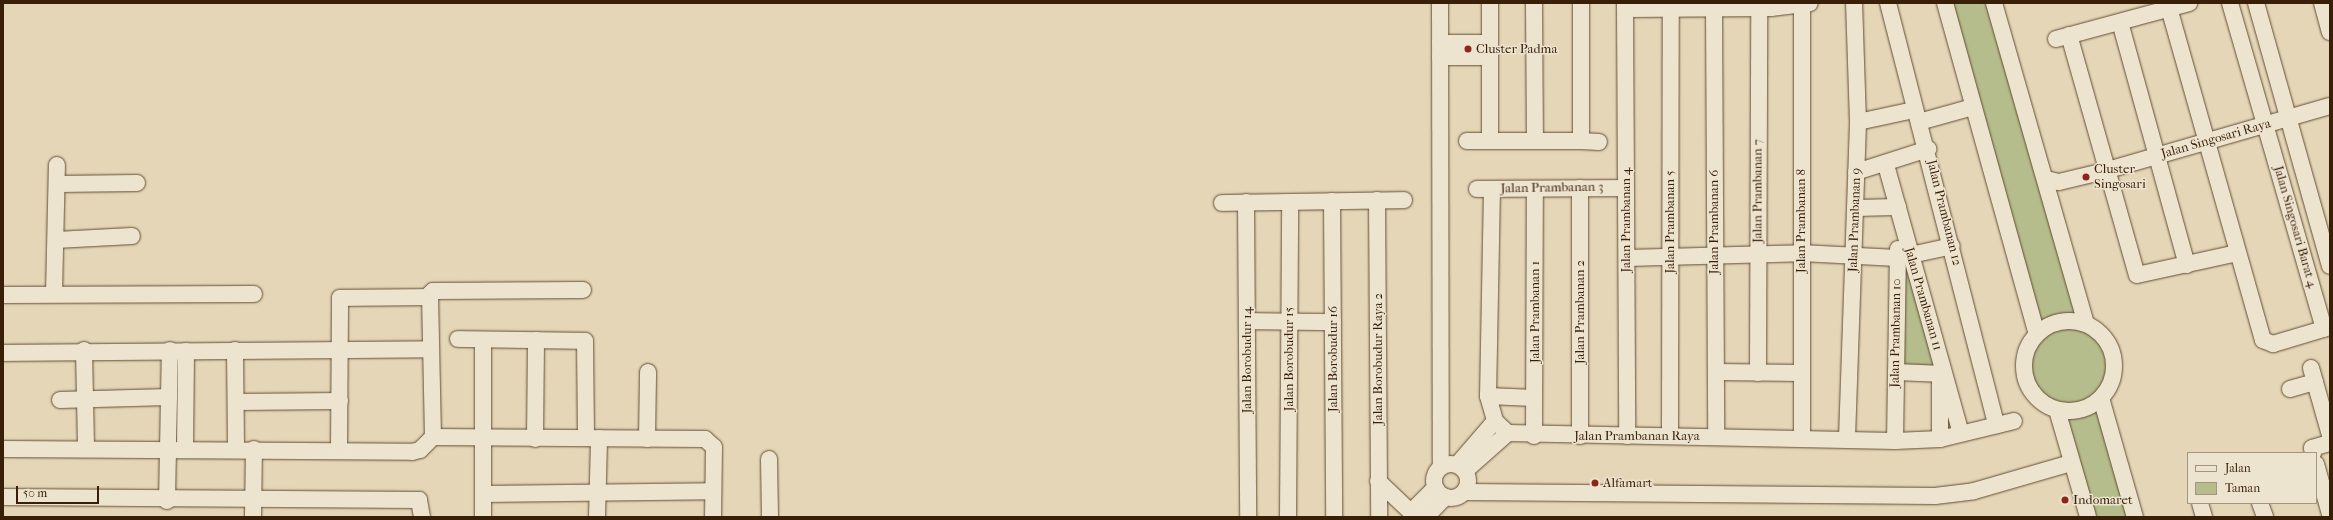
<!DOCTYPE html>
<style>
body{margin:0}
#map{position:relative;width:2333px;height:520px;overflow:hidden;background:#e4d6b6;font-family:"IM FELL French Canon",serif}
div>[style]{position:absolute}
.green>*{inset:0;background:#b6bd8c}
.roads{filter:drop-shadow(0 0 1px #644d34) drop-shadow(0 0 1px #644d34)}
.minor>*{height:16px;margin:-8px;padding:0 8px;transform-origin:8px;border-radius:8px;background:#ede4d0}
.minor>.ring{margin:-8px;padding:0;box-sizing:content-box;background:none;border:16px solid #ede4d0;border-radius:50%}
.dots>*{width:11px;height:11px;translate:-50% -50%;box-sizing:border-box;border:2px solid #ede4d0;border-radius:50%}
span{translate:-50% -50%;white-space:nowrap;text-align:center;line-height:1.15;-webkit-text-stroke:3px #ede4d0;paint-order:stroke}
.poi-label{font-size:13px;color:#3a1f08}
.left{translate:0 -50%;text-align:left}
.street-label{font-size:13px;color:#3a1f08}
.frame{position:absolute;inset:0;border:4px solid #3a1f08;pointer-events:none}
.legend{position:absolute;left:2187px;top:452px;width:130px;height:52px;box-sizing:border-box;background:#ede4d0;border:1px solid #a59580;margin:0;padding:5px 7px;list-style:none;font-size:12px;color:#3a1f08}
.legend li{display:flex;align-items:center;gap:8px;height:20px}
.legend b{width:20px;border:1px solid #a59580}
.scale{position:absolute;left:16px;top:486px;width:83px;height:18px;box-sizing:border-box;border:2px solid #3a1f08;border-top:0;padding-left:5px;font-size:12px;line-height:14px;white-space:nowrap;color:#3a1f08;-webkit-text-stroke:3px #ede4d0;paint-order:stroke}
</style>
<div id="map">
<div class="green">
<i style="clip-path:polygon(1945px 3px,1994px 3px,2086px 324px,2107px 341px,2113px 357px,2111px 384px,2101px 399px,2135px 517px,2088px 517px,2057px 410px,2035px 396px,2027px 382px,2025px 357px,2037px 334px)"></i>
<i style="clip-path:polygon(1902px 226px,1961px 433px,1940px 439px,1940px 375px,1896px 372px)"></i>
</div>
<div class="roads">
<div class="minor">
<i style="left:1440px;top:3px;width:463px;rotate:89.9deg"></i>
<i style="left:1490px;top:3px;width:138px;rotate:90deg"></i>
<i style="left:1490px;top:141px;width:91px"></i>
<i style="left:1581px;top:141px;width:138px;rotate:-90deg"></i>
<i style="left:1534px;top:3px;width:138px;rotate:89.6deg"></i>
<i style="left:1625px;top:3px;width:433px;rotate:89.7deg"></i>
<i style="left:1888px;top:3px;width:436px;rotate:75.6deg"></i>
<i style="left:1945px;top:3px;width:344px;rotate:74.5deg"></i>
<i style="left:1994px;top:3px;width:334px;rotate:74deg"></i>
<i style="left:2230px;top:3px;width:339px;rotate:73.9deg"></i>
<i style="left:2256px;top:3px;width:273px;rotate:74.3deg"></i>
<i style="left:2322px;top:3px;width:30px;rotate:75deg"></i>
<i style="left:1802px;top:5px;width:432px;rotate:90deg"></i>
<i style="left:1714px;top:8px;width:428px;rotate:89.7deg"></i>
<i style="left:2169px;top:8px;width:345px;rotate:74.2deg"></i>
<i style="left:2263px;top:340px;width:11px;rotate:22deg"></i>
<i style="left:2273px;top:344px;width:59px;rotate:-16.6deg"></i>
<i style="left:1625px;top:9px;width:146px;rotate:-0.4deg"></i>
<i style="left:1771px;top:8px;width:39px;rotate:-7deg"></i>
<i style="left:2120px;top:22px;width:252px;rotate:74.6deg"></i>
<i style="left:2069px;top:35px;width:249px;rotate:74.2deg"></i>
<i style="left:2137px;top:275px;width:102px;rotate:-12.4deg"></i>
<i style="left:2056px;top:39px;width:138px;rotate:-15.1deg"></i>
<i style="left:1440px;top:43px;width:50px"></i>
<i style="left:1440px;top:57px;width:49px"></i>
<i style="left:1858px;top:122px;width:57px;rotate:-12.1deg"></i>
<i style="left:1919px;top:122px;width:56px;rotate:-15.5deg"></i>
<i style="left:1467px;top:141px;width:23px"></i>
<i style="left:1581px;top:141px;width:18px;rotate:3deg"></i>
<i style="left:1886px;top:165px;width:278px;rotate:74.4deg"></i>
<i style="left:1856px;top:172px;width:76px;rotate:-17.7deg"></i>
<i style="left:2046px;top:179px;width:13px;rotate:13deg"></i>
<i style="left:2059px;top:182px;width:43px;rotate:-13.4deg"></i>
<i style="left:2101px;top:172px;width:238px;rotate:-16.1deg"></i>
<i style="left:58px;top:184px;width:79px;rotate:-0.7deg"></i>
<i style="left:1477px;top:189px;width:149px;rotate:-0.4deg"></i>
<i style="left:1492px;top:189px;width:207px;rotate:91.1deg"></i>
<i style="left:1488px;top:396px;width:26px;rotate:74deg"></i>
<i style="left:1495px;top:421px;width:18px;rotate:43deg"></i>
<i style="left:1508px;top:433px;width:387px;rotate:1.2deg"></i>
<i style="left:1895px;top:441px;width:45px;rotate:-2.5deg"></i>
<i style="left:1940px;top:439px;width:76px;rotate:-13.7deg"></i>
<i style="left:1377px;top:200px;width:317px;rotate:89.6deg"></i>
<i style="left:1332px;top:201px;width:316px;rotate:89.6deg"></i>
<i style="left:1246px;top:202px;width:315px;rotate:89.6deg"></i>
<i style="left:1222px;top:203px;width:182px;rotate:-0.9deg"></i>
<i style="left:1855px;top:208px;width:43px;rotate:-1.3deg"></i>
<i style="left:56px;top:240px;width:76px;rotate:-3deg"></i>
<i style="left:1627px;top:258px;width:174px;rotate:-1.6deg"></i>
<i style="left:1801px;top:253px;width:96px;rotate:3deg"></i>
<i style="left:1897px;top:258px;width:56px;rotate:-12.3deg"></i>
<i style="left:583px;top:290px;width:150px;rotate:179.6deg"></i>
<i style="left:433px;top:291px;width:4px;rotate:135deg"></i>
<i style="left:430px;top:294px;width:143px;rotate:88.8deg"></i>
<i style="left:433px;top:437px;width:272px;rotate:0.4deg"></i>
<i style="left:705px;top:439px;width:12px;rotate:42deg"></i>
<i style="left:714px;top:447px;width:70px;rotate:90.8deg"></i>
<i style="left:54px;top:294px;width:129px;rotate:-88.7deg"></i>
<i style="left:3px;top:295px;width:251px;rotate:-0.2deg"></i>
<i class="ring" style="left:2024px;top:321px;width:74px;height:74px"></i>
<i style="left:1247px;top:321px;width:86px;rotate:0.7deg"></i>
<i style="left:458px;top:339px;width:127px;rotate:0.9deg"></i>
<i style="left:585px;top:341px;width:97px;rotate:89.4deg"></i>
<i style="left:483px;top:340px;width:177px;rotate:90deg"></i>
<i style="left:84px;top:350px;width:99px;rotate:88.8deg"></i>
<i style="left:235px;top:350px;width:99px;rotate:89.4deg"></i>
<i style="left:3px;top:353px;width:428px;rotate:-0.5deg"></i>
<i style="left:2311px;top:368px;width:70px;rotate:74.2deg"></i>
<i style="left:1716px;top:372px;width:85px;rotate:0.7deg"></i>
<i style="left:1896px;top:372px;width:48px;rotate:2.4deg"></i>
<i style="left:1758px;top:373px;width:370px;rotate:-89.8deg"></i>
<i style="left:2290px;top:389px;width:26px;rotate:-16deg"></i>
<i style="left:1488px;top:396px;width:46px;rotate:2.5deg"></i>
<i style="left:2101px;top:398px;width:124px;rotate:74.1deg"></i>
<i style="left:60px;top:400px;width:109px;rotate:-1.6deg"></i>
<i style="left:236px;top:402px;width:104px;rotate:-0.6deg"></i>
<i style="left:2057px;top:410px;width:111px;rotate:73.8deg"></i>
<i style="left:1534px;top:436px;width:247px;rotate:-89.8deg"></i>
<i style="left:1580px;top:436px;width:248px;rotate:-90deg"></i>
<i style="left:1670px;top:436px;width:427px;rotate:-89.9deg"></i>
<i style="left:1847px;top:438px;width:316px;rotate:-88deg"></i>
<i style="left:1858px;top:122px;width:119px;rotate:-91.9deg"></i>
<i style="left:535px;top:439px;width:99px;rotate:-89.4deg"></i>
<i style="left:647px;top:439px;width:67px;rotate:-89.1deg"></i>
<i style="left:1940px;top:439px;width:57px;rotate:-90deg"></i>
<i style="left:1895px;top:441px;width:192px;rotate:-89.1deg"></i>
<i style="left:3px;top:449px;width:409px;rotate:0.4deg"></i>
<i style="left:412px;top:452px;width:8px;rotate:-14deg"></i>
<i style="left:420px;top:450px;width:18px;rotate:-45deg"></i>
<i style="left:185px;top:449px;width:98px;rotate:-89.4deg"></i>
<i style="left:339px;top:449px;width:151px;rotate:-89.6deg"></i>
<i style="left:340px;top:298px;width:89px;rotate:-0.6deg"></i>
<i style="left:2313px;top:453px;width:5px;rotate:-101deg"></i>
<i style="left:2312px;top:448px;width:19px;rotate:-16deg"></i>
<i style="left:769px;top:459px;width:58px;rotate:89deg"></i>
<i class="ring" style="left:1434px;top:464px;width:18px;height:18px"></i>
<i style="left:2316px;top:464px;width:52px;rotate:74.4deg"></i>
<i style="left:1457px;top:465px;width:58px;rotate:-49.2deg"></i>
<i style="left:1465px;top:471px;width:57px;rotate:-41.5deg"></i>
<i style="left:1378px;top:481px;width:52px;rotate:43.5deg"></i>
<i style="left:1464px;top:492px;width:471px;rotate:0.5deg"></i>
<i style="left:1935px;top:496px;width:39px;rotate:-7deg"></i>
<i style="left:1974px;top:491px;width:101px;rotate:-16.1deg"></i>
<i style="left:483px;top:494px;width:230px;rotate:-0.7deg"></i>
<i style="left:3px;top:497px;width:416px;rotate:0.4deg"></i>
<i style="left:419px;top:500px;width:17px;rotate:80deg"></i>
<i style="left:167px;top:501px;width:151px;rotate:-88.9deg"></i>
<i style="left:2200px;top:503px;width:15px;rotate:74deg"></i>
<i style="left:2260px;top:503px;width:15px;rotate:70deg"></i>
<i style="left:1411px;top:512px;width:34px;rotate:-45deg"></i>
<i style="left:253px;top:517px;width:68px;rotate:-89.2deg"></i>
<i style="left:597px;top:517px;width:79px;rotate:-88.5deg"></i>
<i style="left:1288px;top:517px;width:315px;rotate:-89.6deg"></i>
<i style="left:1426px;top:517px;width:28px;rotate:-46deg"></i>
</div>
</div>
<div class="dots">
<i style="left:1468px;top:49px;background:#8f2418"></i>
<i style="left:2086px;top:177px;background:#8f2418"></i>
<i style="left:1595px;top:483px;background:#8f2418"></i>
<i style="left:2065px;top:500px;background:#8f2418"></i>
</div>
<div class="poi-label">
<span class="left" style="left:1476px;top:49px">Cluster Padma</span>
<span class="left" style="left:2094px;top:177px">Cluster<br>Singosari</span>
<span class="left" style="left:1603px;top:483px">Alfamart</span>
<span class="left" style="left:2073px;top:500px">Indomaret</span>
</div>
<div class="street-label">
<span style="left:2216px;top:139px;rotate:-16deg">Jalan Singosari Raya</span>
<span style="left:1552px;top:188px;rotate:-1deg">Jalan Prambanan 3</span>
<span style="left:1758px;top:191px;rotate:-90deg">Jalan Prambanan 7</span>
<span style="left:1944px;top:213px;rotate:76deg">Jalan Prambanan 12</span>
<span style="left:1626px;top:220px;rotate:-90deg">Jalan Prambanan 4</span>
<span style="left:1855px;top:220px;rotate:-88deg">Jalan Prambanan 9</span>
<span style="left:1801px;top:221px;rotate:-90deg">Jalan Prambanan 8</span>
<span style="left:1670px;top:222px;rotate:-90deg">Jalan Prambanan 5</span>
<span style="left:1714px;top:222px;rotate:-90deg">Jalan Prambanan 6</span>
<span style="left:2295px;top:227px;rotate:74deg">Jalan Singosari Barat 4</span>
<span style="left:1923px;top:299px;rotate:74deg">Jalan Prambanan 11</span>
<span style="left:1535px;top:312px;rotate:-90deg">Jalan Prambanan 1</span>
<span style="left:1580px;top:312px;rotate:-90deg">Jalan Prambanan 2</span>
<span style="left:1896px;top:333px;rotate:-89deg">Jalan Prambanan 10</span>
<span style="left:1289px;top:359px;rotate:-90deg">Jalan Borobudur 15</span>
<span style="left:1333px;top:359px;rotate:-90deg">Jalan Borobudur 16</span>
<span style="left:1378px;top:359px;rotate:-90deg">Jalan Borobudur Raya 2</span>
<span style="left:1247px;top:360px;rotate:-90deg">Jalan Borobudur 14</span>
<span style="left:1637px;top:436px">Jalan Prambanan Raya</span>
</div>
<div class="frame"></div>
<ul class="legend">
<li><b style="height:5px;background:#ede4d0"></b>Jalan</li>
<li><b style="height:11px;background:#b6bd8c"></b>Taman</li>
</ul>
<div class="scale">50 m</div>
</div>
